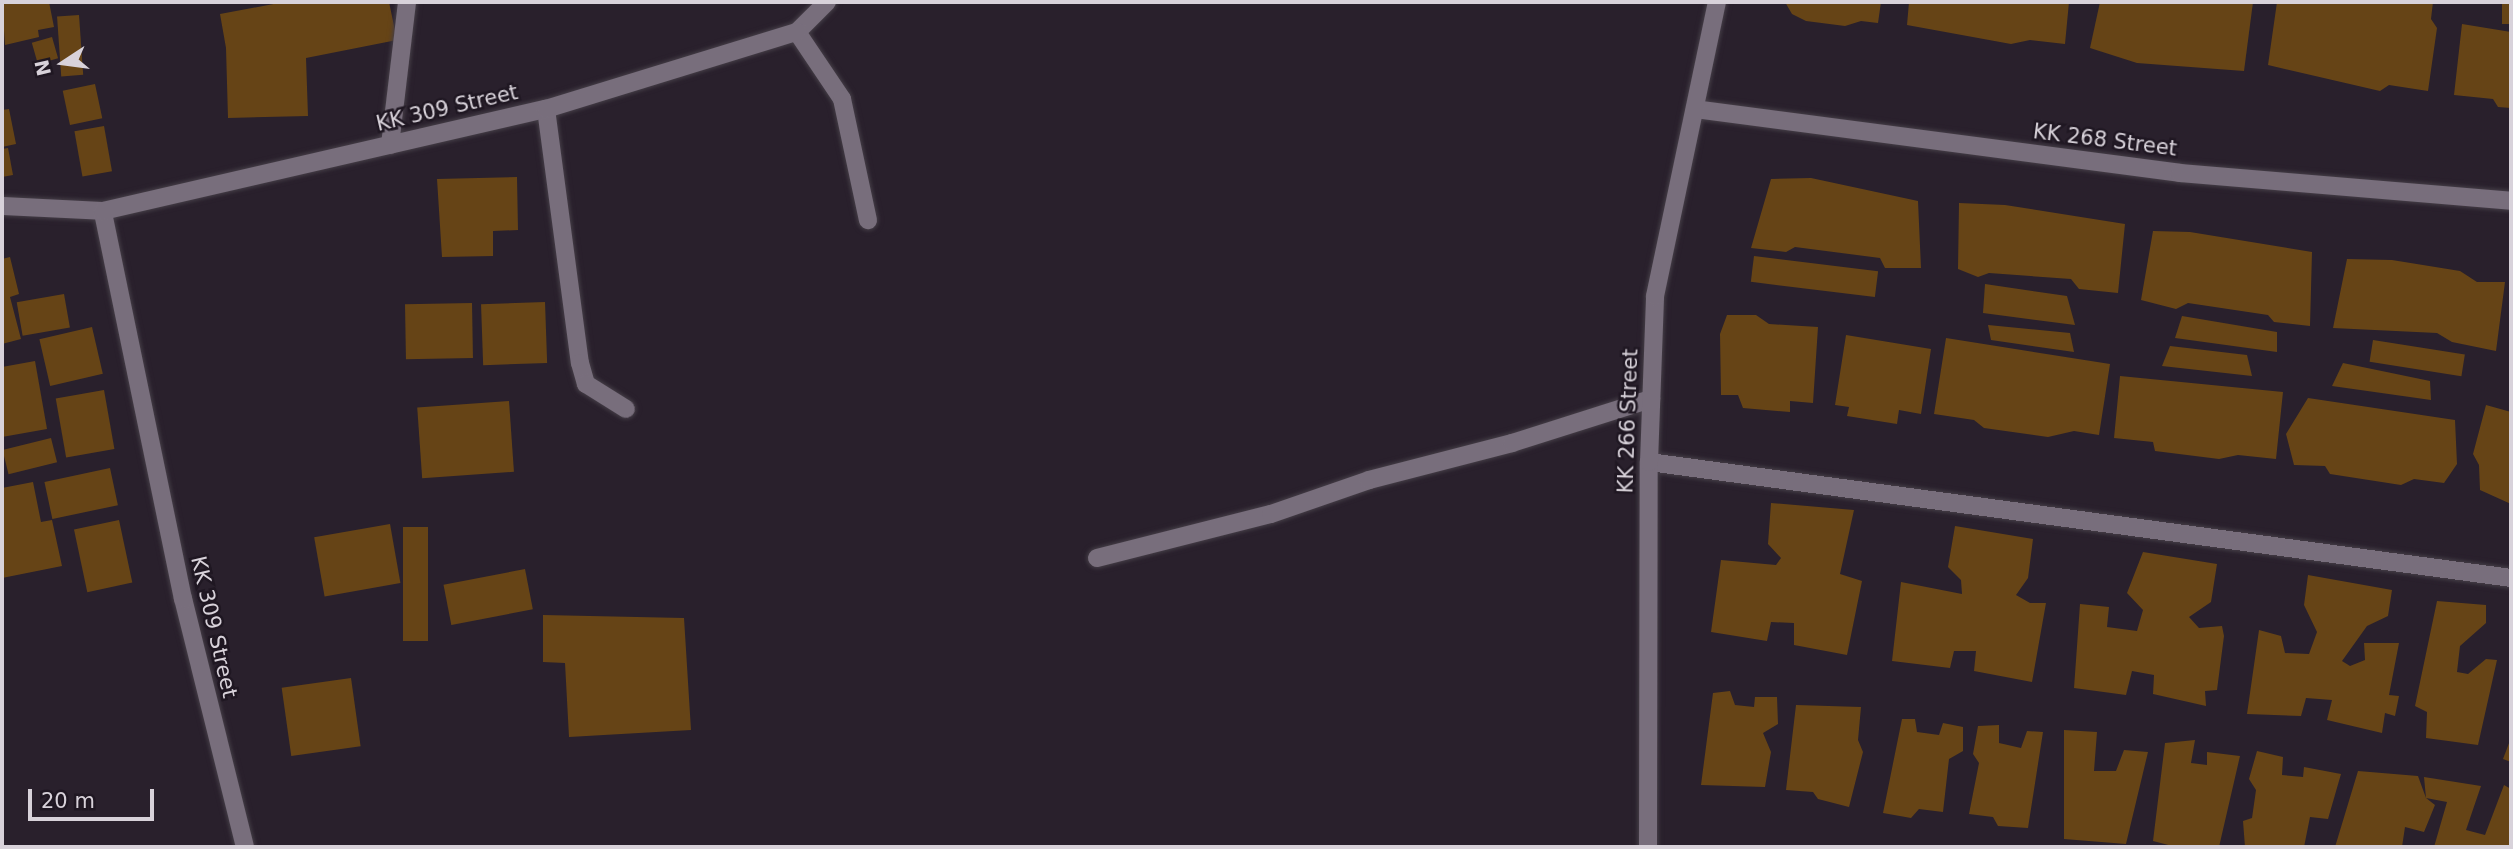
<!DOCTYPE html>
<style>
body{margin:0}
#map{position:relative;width:2513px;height:849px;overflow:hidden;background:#29202c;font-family:"DejaVu Sans",sans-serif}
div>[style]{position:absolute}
.building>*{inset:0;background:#664416;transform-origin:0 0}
.roads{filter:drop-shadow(0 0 2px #453e47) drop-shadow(0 0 2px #453e47)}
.minor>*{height:18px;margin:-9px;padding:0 9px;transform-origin:9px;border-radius:9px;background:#786e7c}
span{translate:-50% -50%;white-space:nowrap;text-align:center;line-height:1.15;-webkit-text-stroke:5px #1f1722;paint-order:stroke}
.street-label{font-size:21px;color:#d8d2da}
.frame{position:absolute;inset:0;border:4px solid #d8d2da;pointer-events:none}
.north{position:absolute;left:28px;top:28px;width:70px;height:70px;-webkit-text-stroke:5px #1f1722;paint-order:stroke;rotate:257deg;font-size:19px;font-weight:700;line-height:28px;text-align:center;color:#d8d2da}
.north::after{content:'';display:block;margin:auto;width:24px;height:32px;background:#d8d2da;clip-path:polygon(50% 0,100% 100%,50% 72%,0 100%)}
.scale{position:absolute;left:28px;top:789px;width:126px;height:32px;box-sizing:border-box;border:4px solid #d8d2da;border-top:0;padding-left:9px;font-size:21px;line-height:24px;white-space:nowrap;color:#d8d2da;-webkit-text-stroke:5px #1f1722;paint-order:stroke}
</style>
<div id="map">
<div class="building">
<i style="clip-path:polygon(2px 2px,49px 2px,54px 27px,38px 30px,39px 37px,5px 45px)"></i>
<i style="clip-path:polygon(284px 2px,389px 2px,397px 40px,306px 58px,308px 116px,228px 118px,226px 48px,220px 14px)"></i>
<i style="clip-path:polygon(1785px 2px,1881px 2px,1878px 23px,1861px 21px,1845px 26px,1806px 21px,1792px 14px)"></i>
<i style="clip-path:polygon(1909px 2px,2069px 2px,2065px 44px,2030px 40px,2011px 44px,1907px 25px)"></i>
<i style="clip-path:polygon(2100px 2px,2253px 2px,2244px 71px,2137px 63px,2090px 48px)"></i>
<i style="clip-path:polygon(2277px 2px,2433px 2px,2431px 19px,2437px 28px,2428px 91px,2389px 85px,2380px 91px,2268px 65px)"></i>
<i style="left:2502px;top:2px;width:9px;height:22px"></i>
<i style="left:79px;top:15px;width:60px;height:22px;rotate:86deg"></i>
<i style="clip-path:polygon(2462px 24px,2511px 32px,2511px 108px,2498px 107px,2493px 99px,2454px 95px)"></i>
<i style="left:52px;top:37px;width:22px;height:21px;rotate:74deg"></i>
<i style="left:95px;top:84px;width:35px;height:33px;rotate:78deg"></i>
<i style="clip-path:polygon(9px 109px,16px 144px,2px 147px,2px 110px)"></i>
<i style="left:104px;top:126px;width:46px;height:30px;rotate:80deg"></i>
<i style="clip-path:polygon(8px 148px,13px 175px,2px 177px,2px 149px)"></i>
<i style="clip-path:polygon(517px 177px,518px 230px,493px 231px,493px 256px,442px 257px,437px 179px)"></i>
<i style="clip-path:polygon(1811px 178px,1918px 201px,1921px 268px,1885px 268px,1880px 258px,1795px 247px,1786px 252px,1751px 248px,1771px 179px)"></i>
<i style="clip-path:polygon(1959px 203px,2005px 205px,2125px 224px,2118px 293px,2079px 289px,2071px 279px,1989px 273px,1978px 277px,1958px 269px)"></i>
<i style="clip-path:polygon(2153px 231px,2190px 232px,2312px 252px,2310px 326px,2274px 322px,2268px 315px,2188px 303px,2176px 309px,2141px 300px)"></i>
<i style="left:1754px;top:256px;width:125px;height:26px;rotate:7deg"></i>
<i style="clip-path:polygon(10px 257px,19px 294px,10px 297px,21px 339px,2px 344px,2px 259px)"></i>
<i style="clip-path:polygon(2347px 259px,2392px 260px,2460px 271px,2477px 282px,2505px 282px,2496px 351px,2452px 342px,2437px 333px,2333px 328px)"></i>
<i style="clip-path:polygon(1985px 284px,2067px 296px,2075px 325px,1983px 313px)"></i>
<i style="left:64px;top:294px;width:34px;height:48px;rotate:80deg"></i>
<i style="left:545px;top:302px;width:61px;height:64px;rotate:88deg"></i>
<i style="left:472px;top:303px;width:55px;height:67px;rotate:89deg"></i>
<i style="clip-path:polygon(1727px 315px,1756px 315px,1769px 324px,1818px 327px,1813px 403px,1790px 401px,1790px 412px,1743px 408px,1738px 395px,1721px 395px,1720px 334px)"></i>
<i style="clip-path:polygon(2182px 316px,2277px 332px,2277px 352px,2175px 338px)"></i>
<i style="clip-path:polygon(1988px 325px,2070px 333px,2074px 352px,1991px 340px)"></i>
<i style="left:92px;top:327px;width:48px;height:54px;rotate:77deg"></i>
<i style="clip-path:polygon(1846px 335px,1931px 349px,1921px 414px,1899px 410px,1897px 424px,1847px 416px,1849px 407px,1835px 405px)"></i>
<i style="clip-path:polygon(1946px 338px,2110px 364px,2099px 435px,2074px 431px,2048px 437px,1984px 428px,1974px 420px,1934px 414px)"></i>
<i style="left:2373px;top:340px;width:93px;height:22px;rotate:9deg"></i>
<i style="clip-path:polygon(2170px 346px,2247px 355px,2252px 376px,2162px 366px)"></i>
<i style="clip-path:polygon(35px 361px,47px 429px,2px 437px,2px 367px)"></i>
<i style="clip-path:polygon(2343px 363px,2430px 381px,2431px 400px,2332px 386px)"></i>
<i style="clip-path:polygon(2120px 376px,2283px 392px,2276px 459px,2238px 455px,2219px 459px,2155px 451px,2153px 442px,2114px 438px)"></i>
<i style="left:104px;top:390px;width:60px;height:49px;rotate:80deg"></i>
<i style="clip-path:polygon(2308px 398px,2455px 420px,2457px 464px,2444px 483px,2414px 479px,2401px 485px,2330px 474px,2325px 466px,2294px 465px,2286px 434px)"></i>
<i style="left:509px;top:401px;width:71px;height:92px;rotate:86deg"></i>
<i style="clip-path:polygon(2486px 405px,2511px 412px,2511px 504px,2480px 490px,2479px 465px,2473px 454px)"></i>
<i style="left:51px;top:438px;width:25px;height:50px;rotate:76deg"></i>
<i style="left:110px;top:468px;width:38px;height:67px;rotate:78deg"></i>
<i style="clip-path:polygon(33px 482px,41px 522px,52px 520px,62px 566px,2px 578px,2px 488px)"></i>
<i style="clip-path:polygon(1771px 503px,1854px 510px,1840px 574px,1862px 581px,1847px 655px,1794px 645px,1794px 623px,1771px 622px,1767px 641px,1711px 632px,1721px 560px,1776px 565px,1781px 558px,1768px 544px)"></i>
<i style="left:119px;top:520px;width:64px;height:46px;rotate:78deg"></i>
<i style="left:390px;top:524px;width:60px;height:77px;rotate:80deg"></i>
<i style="clip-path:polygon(1955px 526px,2033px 539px,2028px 578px,2016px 595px,2030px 603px,2046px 603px,2032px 682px,1974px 671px,1976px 651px,1954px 651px,1950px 668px,1892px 661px,1901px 582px,1962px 594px,1961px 580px,1948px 567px)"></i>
<i style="left:403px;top:527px;width:25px;height:114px"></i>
<i style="clip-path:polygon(2143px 552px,2217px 564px,2211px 602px,2189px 617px,2199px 628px,2222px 626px,2224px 636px,2217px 690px,2205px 691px,2206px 706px,2153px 694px,2154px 675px,2132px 671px,2126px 695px,2074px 688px,2080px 604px,2109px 607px,2107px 627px,2137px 631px,2143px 610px,2127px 593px)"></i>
<i style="left:525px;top:569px;width:41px;height:83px;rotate:79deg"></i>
<i style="clip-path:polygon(2308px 575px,2392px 590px,2388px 616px,2367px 626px,2342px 661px,2350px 666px,2365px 660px,2364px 643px,2399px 643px,2389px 695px,2399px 696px,2395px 716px,2385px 713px,2382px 733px,2327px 720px,2332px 700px,2306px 698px,2301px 716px,2247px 714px,2259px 630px,2281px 636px,2285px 653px,2309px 654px,2317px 632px,2304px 605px)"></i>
<i style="clip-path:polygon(2437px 601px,2486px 605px,2486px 623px,2460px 646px,2457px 672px,2468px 674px,2486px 659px,2497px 660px,2478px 745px,2426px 738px,2427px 712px,2415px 706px)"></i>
<i style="clip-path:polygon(543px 615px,684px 618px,691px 730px,569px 737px,565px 663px,543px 662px)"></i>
<i style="left:351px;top:678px;width:69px;height:70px;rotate:82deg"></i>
<i style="clip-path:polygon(1730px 691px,1735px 705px,1754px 707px,1755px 697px,1777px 697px,1778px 724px,1763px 733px,1771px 752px,1765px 787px,1701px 785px,1713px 693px)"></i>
<i style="clip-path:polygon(1796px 705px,1861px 707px,1858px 740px,1863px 752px,1849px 807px,1818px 799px,1813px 792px,1786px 790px)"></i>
<i style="clip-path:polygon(1902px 719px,1915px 719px,1917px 732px,1939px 735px,1943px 723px,1963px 727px,1963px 751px,1949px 759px,1943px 812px,1919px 809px,1911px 818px,1883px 813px)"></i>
<i style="clip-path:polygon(1999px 725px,1999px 743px,2021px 748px,2027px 731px,2043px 732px,2028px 828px,1998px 826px,1993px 817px,1969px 814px,1979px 763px,1973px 754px,1978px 726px)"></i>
<i style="clip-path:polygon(2064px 730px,2097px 732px,2094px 771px,2116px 771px,2124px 750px,2148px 752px,2126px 844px,2064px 839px)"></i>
<i style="clip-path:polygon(2511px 738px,2511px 762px,2503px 759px)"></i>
<i style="clip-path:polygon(2195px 740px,2191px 763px,2207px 765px,2207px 752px,2240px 756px,2219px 847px,2176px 847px,2153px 841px,2165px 743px)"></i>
<i style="clip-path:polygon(2257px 751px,2283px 757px,2282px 775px,2303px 777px,2304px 767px,2341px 774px,2328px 819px,2310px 817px,2304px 847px,2245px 847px,2243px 821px,2252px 818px,2256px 790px,2249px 779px)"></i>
<i style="clip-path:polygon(2358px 771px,2418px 776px,2426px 798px,2424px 777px,2481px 786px,2466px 830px,2485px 835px,2504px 785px,2511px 789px,2511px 847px,2434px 847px,2447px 802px,2426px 798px,2435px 805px,2424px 832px,2405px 827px,2402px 847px,2335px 847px)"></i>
</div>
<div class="roads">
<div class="minor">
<i style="left:827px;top:2px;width:42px;rotate:135deg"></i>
<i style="left:797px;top:32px;width:81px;rotate:56.1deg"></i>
<i style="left:842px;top:99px;width:124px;rotate:77.9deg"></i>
<i style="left:546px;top:109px;width:256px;rotate:82.4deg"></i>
<i style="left:580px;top:363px;width:22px;rotate:74deg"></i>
<i style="left:586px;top:384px;width:47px;rotate:32deg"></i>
<i style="left:1695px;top:109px;width:489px;rotate:7.5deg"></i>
<i style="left:2180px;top:173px;width:332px;rotate:4.8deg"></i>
<i style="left:390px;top:145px;width:144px;rotate:-83.2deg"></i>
<i style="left:2px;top:206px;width:101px;rotate:2.8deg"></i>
<i style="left:1649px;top:462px;width:870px;rotate:7.66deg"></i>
<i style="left:1097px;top:558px;width:179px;rotate:-14.2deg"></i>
<i style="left:1271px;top:514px;width:104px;rotate:-19.1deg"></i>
<i style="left:1369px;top:480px;width:148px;rotate:-14.5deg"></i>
<i style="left:1512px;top:443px;width:146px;rotate:-17.6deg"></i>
<i style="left:245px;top:847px;width:256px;rotate:-104deg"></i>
<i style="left:183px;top:599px;width:396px;rotate:-101.7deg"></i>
<i style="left:103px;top:211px;width:455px;rotate:-13deg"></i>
<i style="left:546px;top:109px;width:263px;rotate:-17.1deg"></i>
<i style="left:1648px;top:847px;width:385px;rotate:-89.9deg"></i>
<i style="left:1649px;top:462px;width:166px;rotate:-87.9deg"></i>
<i style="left:1655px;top:296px;width:300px;rotate:-78.1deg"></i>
</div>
</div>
<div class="street-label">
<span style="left:447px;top:108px;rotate:-13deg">KK 309 Street</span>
<span style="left:2105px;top:140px;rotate:7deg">KK 268 Street</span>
<span style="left:1628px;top:421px;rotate:-88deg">KK 266 Street</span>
<span style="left:214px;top:627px;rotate:77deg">KK 309 Street</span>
</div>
<div class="frame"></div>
<div class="north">N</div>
<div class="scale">20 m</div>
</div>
